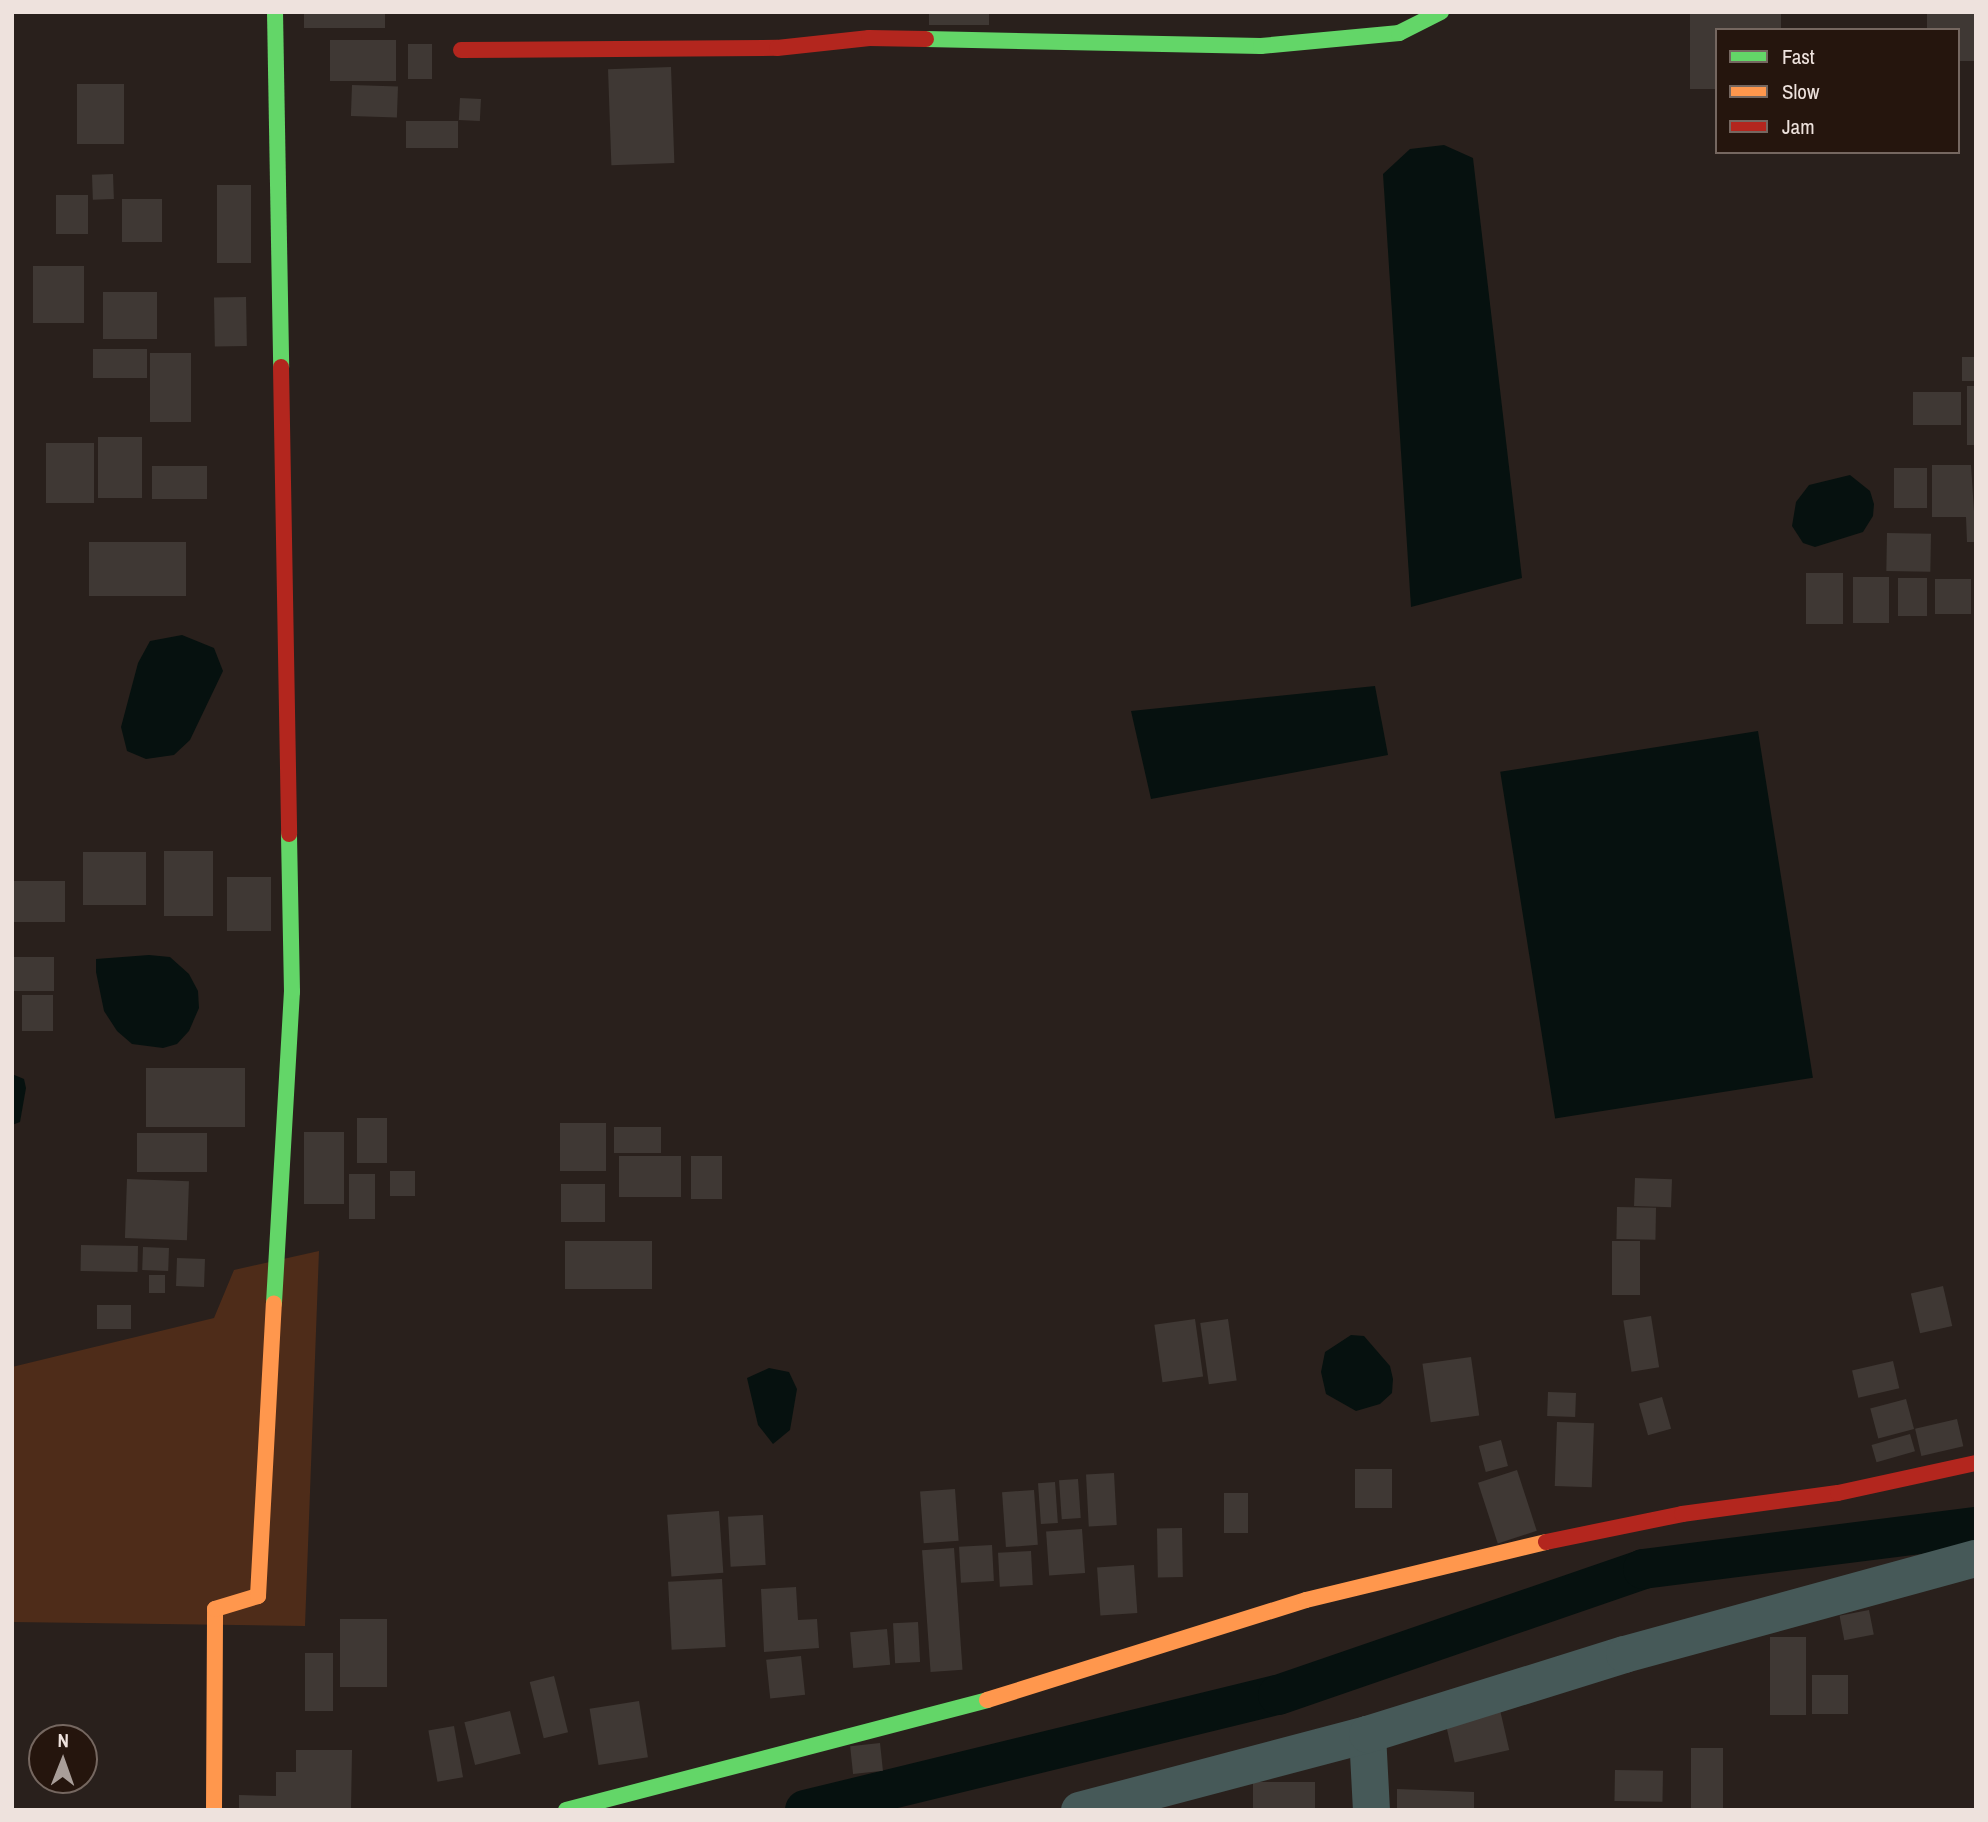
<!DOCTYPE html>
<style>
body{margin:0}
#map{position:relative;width:1988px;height:1822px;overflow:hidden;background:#29201c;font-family:"Archivo Narrow",sans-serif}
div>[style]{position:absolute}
.green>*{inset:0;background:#4e2c19}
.water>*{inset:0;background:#06110f;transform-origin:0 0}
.canal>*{height:40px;margin:-20px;padding:0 20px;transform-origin:20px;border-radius:20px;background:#06110f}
.building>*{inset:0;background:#3f3834;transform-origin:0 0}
.street>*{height:37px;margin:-18.5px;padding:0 18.5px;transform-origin:18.5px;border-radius:18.5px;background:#465958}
.fast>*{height:16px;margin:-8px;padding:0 8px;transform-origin:8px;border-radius:8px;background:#63d668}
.slow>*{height:16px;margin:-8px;padding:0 8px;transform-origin:8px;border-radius:8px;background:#ff974d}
.jam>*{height:16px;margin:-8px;padding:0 8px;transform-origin:8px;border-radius:8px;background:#b3261e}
span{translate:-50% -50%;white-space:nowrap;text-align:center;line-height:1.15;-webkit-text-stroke:7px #25150d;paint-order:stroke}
.frame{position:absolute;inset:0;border:14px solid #eee2dd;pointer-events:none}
.legend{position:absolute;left:1715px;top:28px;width:245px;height:126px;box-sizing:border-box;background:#25150d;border:2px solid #756760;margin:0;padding:9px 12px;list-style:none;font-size:21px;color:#eee2dd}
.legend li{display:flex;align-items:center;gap:14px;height:35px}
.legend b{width:35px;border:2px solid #756760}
.north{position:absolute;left:28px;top:1724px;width:70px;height:70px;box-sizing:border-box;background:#25150d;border:2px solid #756760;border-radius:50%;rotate:1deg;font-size:19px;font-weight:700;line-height:28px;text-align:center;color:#eee2dd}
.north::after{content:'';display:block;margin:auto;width:24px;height:32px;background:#a99e99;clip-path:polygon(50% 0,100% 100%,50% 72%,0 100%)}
</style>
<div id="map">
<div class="green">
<i style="clip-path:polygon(319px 1251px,305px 1626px,12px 1622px,12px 1367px,214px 1318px,234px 1270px)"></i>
</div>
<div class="water">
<i style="clip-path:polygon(1444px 145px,1473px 158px,1522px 578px,1411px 607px,1383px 174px,1410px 149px)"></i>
<i style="clip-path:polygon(1850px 475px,1870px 491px,1874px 504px,1873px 516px,1863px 532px,1815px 547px,1803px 543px,1792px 526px,1796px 502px,1809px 485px)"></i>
<i style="clip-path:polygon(182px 635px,214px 648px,223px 671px,190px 740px,174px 755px,146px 759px,127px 751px,121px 727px,138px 663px,150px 641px)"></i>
<i style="clip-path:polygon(1375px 686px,1388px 755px,1151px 799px,1131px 711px)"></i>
<i style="left:1758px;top:731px;width:351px;height:261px;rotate:81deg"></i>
<i style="clip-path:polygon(149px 955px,170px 957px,189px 974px,198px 991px,199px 1008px,189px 1031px,177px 1044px,163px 1048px,132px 1044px,117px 1031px,104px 1011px,96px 972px,96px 959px)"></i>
<i style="clip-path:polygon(12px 1074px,24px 1079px,26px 1088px,20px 1122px,12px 1125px)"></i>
<i style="clip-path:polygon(1351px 1335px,1364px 1336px,1390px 1366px,1393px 1379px,1392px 1393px,1380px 1404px,1356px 1411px,1326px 1394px,1321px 1372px,1325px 1352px)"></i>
<i style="clip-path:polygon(769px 1368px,789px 1372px,797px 1389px,790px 1430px,773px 1444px,758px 1425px,747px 1378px)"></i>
</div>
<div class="canal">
<i style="left:805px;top:1810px;width:487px;rotate:-13.7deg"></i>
<i style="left:1278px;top:1695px;width:386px;rotate:-19deg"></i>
<i style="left:1643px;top:1569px;width:336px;rotate:-7.2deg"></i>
</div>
<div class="building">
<i style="left:304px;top:12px;width:81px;height:16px"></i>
<i style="left:929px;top:12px;width:60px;height:13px"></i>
<i style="clip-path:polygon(1690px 12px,1781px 12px,1781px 30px,1717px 30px,1717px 89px,1690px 89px)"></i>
<i style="clip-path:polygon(1927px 12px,1976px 12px,1976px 61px,1958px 61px,1958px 30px,1927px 30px)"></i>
<i style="left:330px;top:40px;width:66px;height:41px"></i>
<i style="left:408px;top:44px;width:24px;height:35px"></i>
<i style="left:671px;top:67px;width:96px;height:63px;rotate:88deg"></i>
<i style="left:77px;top:84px;width:47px;height:60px"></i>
<i style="left:352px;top:85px;width:46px;height:31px;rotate:2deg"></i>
<i style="left:460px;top:98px;width:21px;height:22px;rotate:3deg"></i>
<i style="left:406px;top:121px;width:52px;height:27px"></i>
<i style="left:113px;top:174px;width:25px;height:21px;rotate:88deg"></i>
<i style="left:217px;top:185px;width:34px;height:78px"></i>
<i style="left:56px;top:195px;width:32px;height:39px"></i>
<i style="left:122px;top:199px;width:40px;height:43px"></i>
<i style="left:84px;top:266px;width:57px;height:51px;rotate:90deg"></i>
<i style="left:103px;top:292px;width:54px;height:47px"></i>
<i style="left:246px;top:297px;width:49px;height:32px;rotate:89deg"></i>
<i style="left:93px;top:349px;width:54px;height:29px"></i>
<i style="left:150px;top:353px;width:41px;height:69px"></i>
<i style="left:1962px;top:357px;width:14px;height:24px"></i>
<i style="left:1967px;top:386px;width:9px;height:59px"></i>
<i style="left:1913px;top:392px;width:48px;height:33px"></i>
<i style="left:142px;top:437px;width:61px;height:44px;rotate:90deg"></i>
<i style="left:94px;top:443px;width:60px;height:48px;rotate:90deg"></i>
<i style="clip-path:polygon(1932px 465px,1971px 465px,1976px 542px,1967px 542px,1966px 517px,1932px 517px)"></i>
<i style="left:207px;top:466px;width:33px;height:55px;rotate:90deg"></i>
<i style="left:1894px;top:468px;width:33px;height:40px"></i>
<i style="left:1887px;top:533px;width:44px;height:38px;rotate:1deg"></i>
<i style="left:89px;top:542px;width:97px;height:54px"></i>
<i style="left:1806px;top:573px;width:37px;height:51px"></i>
<i style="left:1853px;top:577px;width:36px;height:46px"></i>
<i style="left:1898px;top:578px;width:29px;height:38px"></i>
<i style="left:1935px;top:579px;width:36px;height:35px"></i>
<i style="left:164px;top:851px;width:49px;height:65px"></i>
<i style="left:146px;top:852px;width:53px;height:63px;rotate:90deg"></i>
<i style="left:271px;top:877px;width:54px;height:44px;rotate:90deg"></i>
<i style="left:14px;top:881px;width:51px;height:41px"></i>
<i style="left:54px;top:957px;width:34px;height:42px;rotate:90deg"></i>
<i style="left:22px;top:995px;width:31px;height:36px"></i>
<i style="left:146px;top:1068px;width:99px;height:59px"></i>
<i style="left:357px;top:1118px;width:30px;height:45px"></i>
<i style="left:606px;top:1123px;width:48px;height:46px;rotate:90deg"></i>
<i style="left:614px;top:1127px;width:47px;height:26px"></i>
<i style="left:304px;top:1132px;width:40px;height:72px"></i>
<i style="left:137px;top:1133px;width:70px;height:39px"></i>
<i style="left:619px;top:1156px;width:62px;height:41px"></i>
<i style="left:722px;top:1156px;width:43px;height:31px;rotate:90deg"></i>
<i style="left:390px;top:1171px;width:25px;height:25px"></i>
<i style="left:349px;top:1174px;width:26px;height:45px"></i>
<i style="left:1635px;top:1178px;width:37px;height:28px;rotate:2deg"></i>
<i style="left:127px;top:1179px;width:62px;height:59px;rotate:2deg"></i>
<i style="left:561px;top:1184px;width:44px;height:38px"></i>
<i style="left:1617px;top:1207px;width:39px;height:32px;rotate:1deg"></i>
<i style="left:565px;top:1241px;width:87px;height:48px"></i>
<i style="left:1612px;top:1241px;width:28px;height:54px"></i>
<i style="left:81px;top:1245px;width:57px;height:26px;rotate:1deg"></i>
<i style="left:143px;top:1247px;width:26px;height:23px;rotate:2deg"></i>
<i style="left:177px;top:1258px;width:28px;height:28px;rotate:2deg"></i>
<i style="left:149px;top:1275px;width:16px;height:18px"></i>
<i style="left:1943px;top:1286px;width:41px;height:33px;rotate:77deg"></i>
<i style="left:97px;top:1305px;width:34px;height:24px"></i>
<i style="left:1651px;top:1316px;width:52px;height:28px;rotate:81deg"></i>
<i style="left:1195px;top:1319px;width:58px;height:41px;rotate:82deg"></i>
<i style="left:1228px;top:1319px;width:62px;height:28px;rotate:82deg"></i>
<i style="left:1471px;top:1357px;width:59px;height:49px;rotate:82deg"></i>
<i style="left:1893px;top:1361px;width:28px;height:42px;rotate:77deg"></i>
<i style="left:1548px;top:1392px;width:28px;height:24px;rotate:2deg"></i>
<i style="left:1662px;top:1397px;width:33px;height:24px;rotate:74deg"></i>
<i style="left:1906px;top:1399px;width:31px;height:37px;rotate:75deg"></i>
<i style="left:1957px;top:1419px;width:28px;height:43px;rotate:77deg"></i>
<i style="left:1557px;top:1422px;width:37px;height:64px;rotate:2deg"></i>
<i style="left:1910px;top:1434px;width:18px;height:40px;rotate:74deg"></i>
<i style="left:1501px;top:1440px;width:27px;height:23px;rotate:75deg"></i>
<i style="left:1355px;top:1469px;width:37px;height:39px"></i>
<i style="left:1517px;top:1470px;width:64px;height:41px;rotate:72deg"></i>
<i style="left:1114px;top:1473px;width:52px;height:28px;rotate:87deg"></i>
<i style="left:1078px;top:1479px;width:39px;height:19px;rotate:86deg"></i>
<i style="left:1055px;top:1482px;width:41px;height:17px;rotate:86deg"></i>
<i style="left:955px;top:1489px;width:52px;height:35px;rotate:86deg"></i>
<i style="left:1034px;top:1490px;width:55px;height:32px;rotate:86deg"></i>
<i style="left:1224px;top:1493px;width:24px;height:40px"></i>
<i style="left:719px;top:1511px;width:62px;height:52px;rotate:86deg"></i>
<i style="left:763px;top:1515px;width:50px;height:35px;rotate:87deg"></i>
<i style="left:1182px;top:1528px;width:49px;height:25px;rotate:89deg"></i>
<i style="left:1082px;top:1529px;width:44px;height:36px;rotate:86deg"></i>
<i style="left:992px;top:1545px;width:36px;height:33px;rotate:87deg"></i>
<i style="left:954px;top:1548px;width:122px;height:32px;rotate:86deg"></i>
<i style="left:1031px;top:1551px;width:34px;height:33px;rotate:87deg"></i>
<i style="left:1134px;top:1565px;width:48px;height:37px;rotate:86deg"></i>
<i style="left:722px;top:1579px;width:68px;height:54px;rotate:87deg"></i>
<i style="clip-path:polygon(796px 1587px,798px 1620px,817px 1619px,819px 1648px,764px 1652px,761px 1589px)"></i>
<i style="left:1869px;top:1610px;width:25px;height:30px;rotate:79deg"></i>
<i style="left:340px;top:1619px;width:47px;height:68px"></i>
<i style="left:918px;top:1622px;width:40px;height:25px;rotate:87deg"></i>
<i style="left:887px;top:1629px;width:36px;height:37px;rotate:85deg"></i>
<i style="left:1770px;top:1637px;width:36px;height:78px"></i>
<i style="left:305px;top:1653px;width:28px;height:58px"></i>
<i style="left:801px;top:1656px;width:39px;height:35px;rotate:84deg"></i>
<i style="left:1812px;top:1675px;width:36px;height:39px"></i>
<i style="left:554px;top:1676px;width:58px;height:25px;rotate:76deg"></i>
<i style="left:639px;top:1701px;width:57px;height:50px;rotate:81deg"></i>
<i style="left:1500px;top:1710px;width:41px;height:56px;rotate:77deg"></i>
<i style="left:510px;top:1711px;width:44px;height:47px;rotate:76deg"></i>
<i style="left:454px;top:1726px;width:52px;height:26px;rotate:80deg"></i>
<i style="left:880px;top:1743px;width:28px;height:30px;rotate:84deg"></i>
<i style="left:1691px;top:1748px;width:32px;height:62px"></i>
<i style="clip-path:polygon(296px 1750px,352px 1750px,351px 1810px,239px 1810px,239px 1795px,276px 1796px,276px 1772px,296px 1772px)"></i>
<i style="left:1615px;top:1770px;width:48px;height:31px;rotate:1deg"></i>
<i style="left:1253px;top:1782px;width:62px;height:28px"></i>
<i style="clip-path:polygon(1397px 1789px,1474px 1792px,1474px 1810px,1397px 1810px)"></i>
</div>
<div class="street">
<i style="left:1367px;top:1734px;width:76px;rotate:87deg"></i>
<i style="left:1079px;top:1810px;width:298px;rotate:-14.8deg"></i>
<i style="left:1367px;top:1734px;width:269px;rotate:-17.3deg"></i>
<i style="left:1624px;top:1654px;width:365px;rotate:-15.3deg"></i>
</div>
<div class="fast">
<i style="left:275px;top:12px;width:355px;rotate:89deg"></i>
<i style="left:926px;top:39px;width:335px;rotate:1.2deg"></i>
<i style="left:1261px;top:46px;width:139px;rotate:-5.4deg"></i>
<i style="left:1399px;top:33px;width:47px;rotate:-26.6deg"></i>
<i style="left:274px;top:1303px;width:312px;rotate:-86.7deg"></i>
<i style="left:292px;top:992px;width:158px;rotate:-91.1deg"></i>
<i style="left:566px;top:1810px;width:435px;rotate:-14.6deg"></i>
</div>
<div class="slow">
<i style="left:987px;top:1700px;width:334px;rotate:-17.4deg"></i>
<i style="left:1306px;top:1600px;width:247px;rotate:-13.6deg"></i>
<i style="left:214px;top:1810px;width:201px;rotate:-89.7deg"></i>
<i style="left:215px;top:1609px;width:45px;rotate:-16.8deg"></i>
<i style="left:258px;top:1596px;width:293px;rotate:-86.9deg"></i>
</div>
<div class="jam">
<i style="left:461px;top:50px;width:316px;rotate:-0.4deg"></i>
<i style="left:777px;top:48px;width:93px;rotate:-6.2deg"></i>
<i style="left:869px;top:38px;width:57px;rotate:1deg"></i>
<i style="left:281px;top:367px;width:467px;rotate:89deg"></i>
<i style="left:1546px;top:1542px;width:139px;rotate:-11.6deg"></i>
<i style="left:1682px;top:1514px;width:157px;rotate:-7.7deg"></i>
<i style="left:1838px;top:1493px;width:141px;rotate:-12.3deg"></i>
</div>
<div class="frame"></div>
<ul class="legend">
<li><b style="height:9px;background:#63d668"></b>Fast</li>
<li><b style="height:9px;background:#ff974d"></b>Slow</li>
<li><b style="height:9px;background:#b3261e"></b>Jam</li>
</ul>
<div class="north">N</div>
</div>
